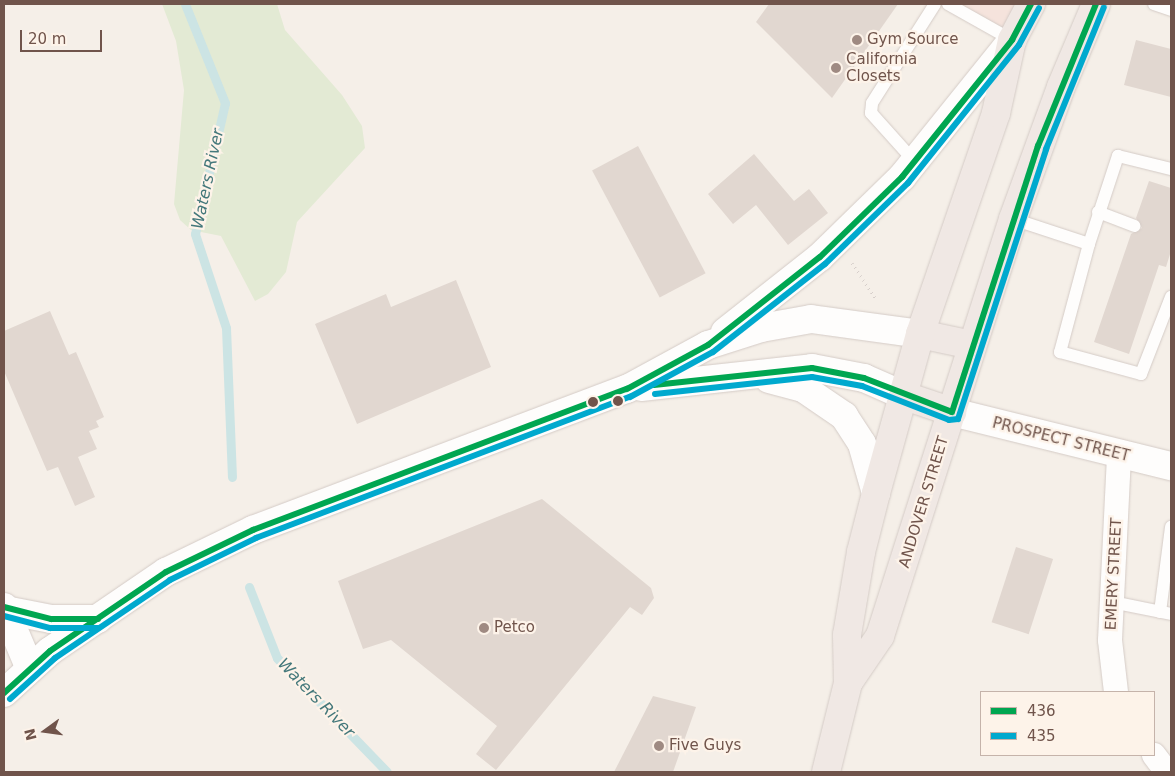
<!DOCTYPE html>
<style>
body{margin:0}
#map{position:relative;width:1175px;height:776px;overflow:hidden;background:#f5efe8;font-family:"DejaVu Sans",sans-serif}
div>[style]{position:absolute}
.commercial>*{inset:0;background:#f5e3dc}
.green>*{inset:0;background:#e3ead4}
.stream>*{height:9px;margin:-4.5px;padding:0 4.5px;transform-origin:4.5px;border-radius:4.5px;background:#cce4e4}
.building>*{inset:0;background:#e1d7d0;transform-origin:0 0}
.path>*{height:3px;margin-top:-1.5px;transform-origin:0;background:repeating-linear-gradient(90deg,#d6ceca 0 1px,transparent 0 5px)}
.roads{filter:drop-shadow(0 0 1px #d4cbc6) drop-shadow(0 0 1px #d4cbc6)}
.service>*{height:12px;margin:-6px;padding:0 6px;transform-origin:6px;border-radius:6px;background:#fefdfc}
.minor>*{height:24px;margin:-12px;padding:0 12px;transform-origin:12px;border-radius:12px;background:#fefdfc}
.tertiary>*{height:28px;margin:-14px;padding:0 14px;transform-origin:14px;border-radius:14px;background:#fefdfc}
.secondary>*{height:28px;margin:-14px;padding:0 14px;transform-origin:14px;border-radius:14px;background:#fefdfc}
.trunk>*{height:28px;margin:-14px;padding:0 14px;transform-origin:14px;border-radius:14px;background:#f0e8e4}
.bus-1>*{height:6px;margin:-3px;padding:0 3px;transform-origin:3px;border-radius:3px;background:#00a651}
.bus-2>*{height:6px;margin:-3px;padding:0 3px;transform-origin:3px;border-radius:3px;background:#00a9ce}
.dots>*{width:14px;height:14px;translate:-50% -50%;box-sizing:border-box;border:2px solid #fdf3e9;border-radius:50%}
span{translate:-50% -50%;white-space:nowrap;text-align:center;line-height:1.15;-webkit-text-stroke:4.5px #fdf3e9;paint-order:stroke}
.poi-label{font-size:15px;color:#70544b}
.left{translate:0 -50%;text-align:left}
.street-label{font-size:15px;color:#70544b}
.water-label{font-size:16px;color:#44787b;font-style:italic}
.frame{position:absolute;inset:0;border:5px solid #70544b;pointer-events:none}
.legend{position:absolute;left:980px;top:691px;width:175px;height:65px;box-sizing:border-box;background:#fdf3e9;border:1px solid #c5b3aa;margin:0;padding:6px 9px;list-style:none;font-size:15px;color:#70544b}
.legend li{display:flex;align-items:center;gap:10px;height:25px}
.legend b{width:25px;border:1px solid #c5b3aa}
.north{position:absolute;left:20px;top:706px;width:50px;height:50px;-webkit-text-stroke:4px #fdf3e9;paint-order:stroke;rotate:256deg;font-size:14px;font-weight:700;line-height:20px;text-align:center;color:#70544b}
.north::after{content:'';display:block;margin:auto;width:18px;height:22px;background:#70544b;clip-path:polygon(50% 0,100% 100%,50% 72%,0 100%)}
.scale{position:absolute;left:20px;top:30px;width:82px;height:22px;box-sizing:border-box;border:2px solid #70544b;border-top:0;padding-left:6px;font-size:15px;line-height:18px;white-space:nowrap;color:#70544b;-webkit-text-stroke:4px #fdf3e9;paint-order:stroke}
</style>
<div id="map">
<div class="commercial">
<i style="clip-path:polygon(960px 4px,1029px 4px,1012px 40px)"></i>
</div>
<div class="green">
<i style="clip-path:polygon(162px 4px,277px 4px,285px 30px,342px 95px,362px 126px,365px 148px,297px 222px,286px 272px,268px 294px,255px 301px,221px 236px,191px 230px,180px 220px,174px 204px,184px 90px,176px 41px)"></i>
</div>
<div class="stream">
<i style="left:185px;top:4px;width:107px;rotate:68deg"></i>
<i style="left:225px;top:103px;width:134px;rotate:102.9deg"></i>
<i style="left:195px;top:234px;width:99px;rotate:71.7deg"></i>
<i style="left:226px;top:328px;width:149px;rotate:87.7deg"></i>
<i style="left:249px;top:587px;width:76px;rotate:68.5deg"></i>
<i style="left:277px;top:658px;width:158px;rotate:46deg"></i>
</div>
<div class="building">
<i style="clip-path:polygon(769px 4px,898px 4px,832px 98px,756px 22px)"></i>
<i style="clip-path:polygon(1136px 40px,1171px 49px,1171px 97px,1124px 85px)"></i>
<i style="left:638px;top:146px;width:144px;height:52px;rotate:62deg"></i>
<i style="clip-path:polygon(754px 154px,794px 201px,809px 189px,828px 213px,788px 245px,756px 205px,733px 224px,708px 194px)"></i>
<i style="clip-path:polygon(1149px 181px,1171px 188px,1171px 251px,1166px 267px,1159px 265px,1129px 354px,1094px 342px,1131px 234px,1142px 228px,1136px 218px)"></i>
<i style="clip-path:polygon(456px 280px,491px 367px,357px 424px,315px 324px,386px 294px,391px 307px)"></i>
<i style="clip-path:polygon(50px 311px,69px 355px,76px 352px,104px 417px,96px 421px,99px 427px,89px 431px,97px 449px,78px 457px,95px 497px,75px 506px,58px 467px,47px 471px,4px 371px,4px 331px)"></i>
<i style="clip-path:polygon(542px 499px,651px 588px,654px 598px,642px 615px,630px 607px,496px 770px,476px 754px,497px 726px,391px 640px,363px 649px,338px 581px)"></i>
<i style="left:1016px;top:547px;width:39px;height:79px;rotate:18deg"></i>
<i style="clip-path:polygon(653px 696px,696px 707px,673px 772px,614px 772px)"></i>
</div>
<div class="path">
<i style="left:852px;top:263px;width:43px;rotate:56.3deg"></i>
</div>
<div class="roads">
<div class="service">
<i style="left:948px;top:4px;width:73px;rotate:29.4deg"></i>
<i style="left:1154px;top:4px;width:18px;rotate:19deg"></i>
<i style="left:915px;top:162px;width:66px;rotate:-131.9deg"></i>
<i style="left:871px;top:113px;width:10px;rotate:-84deg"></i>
<i style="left:872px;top:103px;width:117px;rotate:-57.5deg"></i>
<i style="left:1098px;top:212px;width:39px;rotate:21deg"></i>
<i style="left:1013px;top:219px;width:80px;rotate:18.2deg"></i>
<i style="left:1089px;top:244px;width:112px;rotate:105deg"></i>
<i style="left:1060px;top:352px;width:84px;rotate:15.2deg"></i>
<i style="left:1141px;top:374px;width:83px;rotate:-68.7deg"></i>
<i style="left:1089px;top:244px;width:93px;rotate:-71.8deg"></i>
<i style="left:1118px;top:156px;width:55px;rotate:13.8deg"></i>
<i style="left:1112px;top:602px;width:60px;rotate:11.5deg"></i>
<i style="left:1160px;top:612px;width:86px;rotate:-82.6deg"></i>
</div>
<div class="minor">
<i style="left:1116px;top:692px;width:52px;rotate:-96.6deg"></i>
<i style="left:1110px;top:640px;width:185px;rotate:-87.2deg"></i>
<i style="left:1154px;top:755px;width:21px;rotate:53deg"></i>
</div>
<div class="tertiary">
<i style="left:952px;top:412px;width:226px;rotate:13.9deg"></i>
</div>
<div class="secondary">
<i style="left:725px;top:332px;width:121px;rotate:-38.3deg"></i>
<i style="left:820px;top:257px;width:115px;rotate:-44.3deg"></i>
<i style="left:902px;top:177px;width:176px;rotate:-51.2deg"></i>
<i style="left:769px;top:379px;width:35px;rotate:15deg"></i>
<i style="left:803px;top:388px;width:50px;rotate:34.3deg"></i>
<i style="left:844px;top:416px;width:33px;rotate:57deg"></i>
<i style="left:862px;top:444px;width:51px;rotate:74.1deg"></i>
<i style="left:641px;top:387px;width:172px;rotate:-6.3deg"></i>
<i style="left:812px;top:368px;width:53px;rotate:10.9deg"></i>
<i style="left:864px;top:378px;width:45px;rotate:23.7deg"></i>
<i style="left:4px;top:607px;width:67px;rotate:67.2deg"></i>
<i style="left:5px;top:610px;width:47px;rotate:11.1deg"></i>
<i style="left:51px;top:619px;width:47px"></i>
<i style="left:4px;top:693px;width:62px;rotate:-42.4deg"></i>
<i style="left:50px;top:651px;width:140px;rotate:-34.3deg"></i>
<i style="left:166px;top:572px;width:97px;rotate:-25.8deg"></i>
<i style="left:253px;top:530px;width:400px;rotate:-20.7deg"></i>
<i style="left:627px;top:389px;width:92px;rotate:-28.5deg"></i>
<i style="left:708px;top:345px;width:56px;rotate:-17.8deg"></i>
<i style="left:761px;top:328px;width:51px;rotate:-10.2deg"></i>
<i style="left:811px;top:319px;width:110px;rotate:7.8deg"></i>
</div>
<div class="trunk">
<i style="left:920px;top:334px;width:53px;rotate:11.9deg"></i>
<i style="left:905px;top:396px;width:50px;rotate:18.8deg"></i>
<i style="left:848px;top:683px;width:57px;rotate:-55.8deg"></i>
<i style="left:880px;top:636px;width:438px;rotate:-72.3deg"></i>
<i style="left:1013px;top:219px;width:140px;rotate:-70deg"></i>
<i style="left:1061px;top:87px;width:90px;rotate:-67.1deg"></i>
<i style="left:826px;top:772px;width:92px;rotate:-76.1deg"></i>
<i style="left:848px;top:683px;width:48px;rotate:-91.2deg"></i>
<i style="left:847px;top:635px;width:84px;rotate:-80.4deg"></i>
<i style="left:861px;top:552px;width:61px;rotate:-75.7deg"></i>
<i style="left:876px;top:493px;width:165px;rotate:-74.5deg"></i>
<i style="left:920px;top:334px;width:234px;rotate:-71deg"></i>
<i style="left:996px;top:113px;width:75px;rotate:-77.6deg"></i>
<i style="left:1012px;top:40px;width:41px;rotate:-62.2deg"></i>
</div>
</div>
<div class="bus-1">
<i style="left:654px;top:385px;width:159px;rotate:-6.1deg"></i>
<i style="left:812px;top:368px;width:53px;rotate:10.9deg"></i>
<i style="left:864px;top:378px;width:94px;rotate:21.1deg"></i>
<i style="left:952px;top:412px;width:280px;rotate:-72.1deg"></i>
<i style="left:1038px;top:146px;width:153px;rotate:-67.8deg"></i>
<i style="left:4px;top:607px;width:49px;rotate:14.3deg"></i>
<i style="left:51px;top:619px;width:47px"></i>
<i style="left:4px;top:693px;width:62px;rotate:-42.4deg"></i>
<i style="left:50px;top:651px;width:140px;rotate:-34.3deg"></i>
<i style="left:166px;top:572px;width:97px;rotate:-25.8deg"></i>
<i style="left:253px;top:530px;width:400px;rotate:-20.7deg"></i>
<i style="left:627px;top:389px;width:92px;rotate:-28.5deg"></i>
<i style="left:708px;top:345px;width:142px;rotate:-38.2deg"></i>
<i style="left:820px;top:257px;width:115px;rotate:-44.3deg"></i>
<i style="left:902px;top:177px;width:176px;rotate:-51.2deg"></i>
<i style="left:1012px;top:40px;width:41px;rotate:-62.2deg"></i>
</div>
<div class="bus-2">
<i style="left:655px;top:394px;width:158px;rotate:-6.2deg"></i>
<i style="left:812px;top:377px;width:51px;rotate:10.2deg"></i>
<i style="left:862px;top:386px;width:93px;rotate:21.3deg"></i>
<i style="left:949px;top:420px;width:9px;rotate:-6deg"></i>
<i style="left:958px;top:419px;width:284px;rotate:-71.9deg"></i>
<i style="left:1046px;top:149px;width:153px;rotate:-67.8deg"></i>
<i style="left:4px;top:616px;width:48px;rotate:14.6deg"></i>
<i style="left:50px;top:628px;width:48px"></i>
<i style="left:10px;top:699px;width:61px;rotate:-42.3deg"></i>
<i style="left:55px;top:658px;width:139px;rotate:-34.1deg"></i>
<i style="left:170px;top:580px;width:96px;rotate:-26deg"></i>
<i style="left:256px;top:538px;width:400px;rotate:-20.7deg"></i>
<i style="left:630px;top:397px;width:94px;rotate:-28.5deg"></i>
<i style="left:713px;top:352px;width:142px;rotate:-38.2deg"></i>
<i style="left:825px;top:264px;width:116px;rotate:-44.3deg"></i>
<i style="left:908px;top:183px;width:177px;rotate:-51.2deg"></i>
<i style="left:1019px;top:45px;width:42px;rotate:-61.6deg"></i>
</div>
<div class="dots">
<i style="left:857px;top:40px;background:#9f8a82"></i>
<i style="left:836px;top:68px;background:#9f8a82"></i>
<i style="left:618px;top:401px;background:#70544b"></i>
<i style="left:593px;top:402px;background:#70544b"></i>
<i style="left:484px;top:628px;background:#9f8a82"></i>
<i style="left:659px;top:746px;background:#9f8a82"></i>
</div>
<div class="poi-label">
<span class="left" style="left:867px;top:40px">Gym Source</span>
<span class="left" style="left:846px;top:68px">California<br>Closets</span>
<span class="left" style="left:494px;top:628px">Petco</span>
<span class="left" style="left:669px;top:746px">Five Guys</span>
</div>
<div class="street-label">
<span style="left:1061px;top:440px;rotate:14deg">PROSPECT STREET</span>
<span style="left:924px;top:502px;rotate:-73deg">ANDOVER STREET</span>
<span style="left:1114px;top:574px;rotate:-87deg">EMERY STREET</span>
</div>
<div class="water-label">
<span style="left:208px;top:179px;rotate:-78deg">Waters River</span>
<span style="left:316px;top:698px;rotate:46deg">Waters River</span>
</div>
<div class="frame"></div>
<ul class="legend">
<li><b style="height:6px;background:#00a651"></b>436</li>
<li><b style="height:6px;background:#00a9ce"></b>435</li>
</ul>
<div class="north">N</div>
<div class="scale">20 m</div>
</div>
